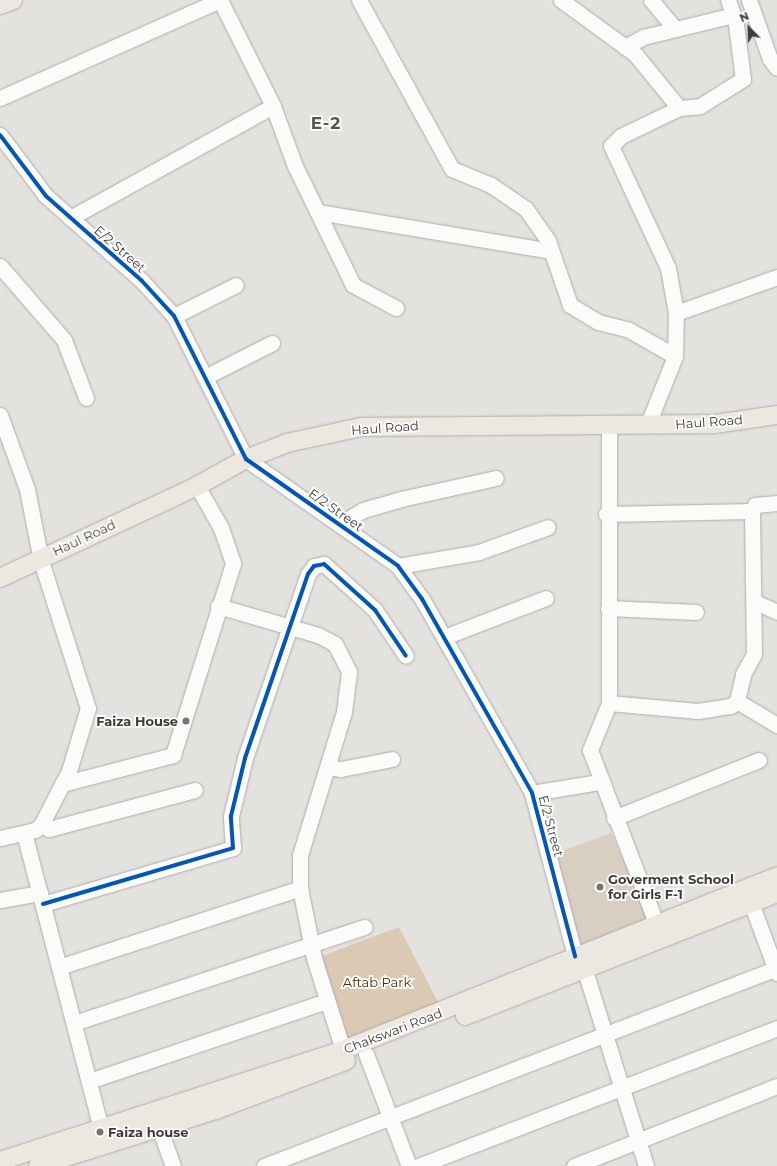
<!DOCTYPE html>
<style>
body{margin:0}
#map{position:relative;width:777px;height:1166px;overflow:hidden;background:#e4e2df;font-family:Montserrat,sans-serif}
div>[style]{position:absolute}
.green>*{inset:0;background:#dbc9b4}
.building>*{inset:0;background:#d8cec1}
.roads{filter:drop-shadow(0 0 1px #afadab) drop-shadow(0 0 1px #afadab)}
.minor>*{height:15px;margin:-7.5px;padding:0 7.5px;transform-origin:7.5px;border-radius:7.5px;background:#fbfbfa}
.major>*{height:18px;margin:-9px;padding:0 9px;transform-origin:9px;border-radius:9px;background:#ece7df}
.cycleway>*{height:4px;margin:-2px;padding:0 2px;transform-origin:2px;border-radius:2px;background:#0057b8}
.dots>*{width:11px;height:11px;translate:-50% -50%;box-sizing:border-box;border:2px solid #fff;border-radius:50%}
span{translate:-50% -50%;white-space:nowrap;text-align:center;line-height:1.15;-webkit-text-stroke:3.5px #fff;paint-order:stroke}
.street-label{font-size:13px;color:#3d3c3a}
.poi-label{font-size:13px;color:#3d3c3a;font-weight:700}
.right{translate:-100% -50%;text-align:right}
.left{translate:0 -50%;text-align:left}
.park-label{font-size:13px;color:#4d2e00}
.district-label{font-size:17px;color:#575451;font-weight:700;letter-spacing:1px}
.north{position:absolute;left:729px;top:8px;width:40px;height:40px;-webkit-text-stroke:3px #fff;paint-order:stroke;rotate:337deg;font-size:11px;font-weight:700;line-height:16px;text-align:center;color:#3d3c3a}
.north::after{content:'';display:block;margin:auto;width:14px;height:18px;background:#3d3c3a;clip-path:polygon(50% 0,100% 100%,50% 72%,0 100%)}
</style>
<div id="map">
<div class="green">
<i style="clip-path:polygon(399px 927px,439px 1004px,344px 1041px,322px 956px)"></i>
</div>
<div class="building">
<i style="clip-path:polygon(611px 833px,652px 921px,579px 949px,554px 854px)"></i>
</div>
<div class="roads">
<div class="minor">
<i style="left:359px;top:0;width:193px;rotate:61.2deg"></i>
<i style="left:452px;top:169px;width:42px;rotate:22.3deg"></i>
<i style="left:491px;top:185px;width:42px;rotate:34.4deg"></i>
<i style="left:526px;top:209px;width:39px;rotate:55deg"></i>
<i style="left:548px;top:241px;width:68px;rotate:71deg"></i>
<i style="left:570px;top:305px;width:33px;rotate:31deg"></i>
<i style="left:598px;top:322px;width:32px;rotate:14deg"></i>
<i style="left:629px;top:330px;width:53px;rotate:29.5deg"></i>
<i style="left:561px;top:0;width:92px;rotate:36.1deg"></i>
<i style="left:635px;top:54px;width:70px;rotate:50.8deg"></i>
<i style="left:651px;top:0;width:38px;rotate:50deg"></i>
<i style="left:749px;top:0;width:63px;rotate:70.4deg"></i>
<i style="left:770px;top:59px;width:11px;rotate:52deg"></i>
<i style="left:625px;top:47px;width:21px;rotate:-29deg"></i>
<i style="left:643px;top:37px;width:93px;rotate:-13.7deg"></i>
<i style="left:0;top:98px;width:241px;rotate:-24deg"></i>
<i style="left:220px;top:0;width:119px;rotate:63.4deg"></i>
<i style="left:273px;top:106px;width:64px;rotate:69.9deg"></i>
<i style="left:295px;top:166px;width:132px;rotate:64deg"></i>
<i style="left:353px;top:285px;width:49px;rotate:28.1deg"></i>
<i style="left:0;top:135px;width:76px;rotate:53deg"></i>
<i style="left:46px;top:196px;width:128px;rotate:41.5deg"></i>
<i style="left:142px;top:281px;width:47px;rotate:47.6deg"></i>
<i style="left:174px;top:316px;width:160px;rotate:63.3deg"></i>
<i style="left:246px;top:459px;width:186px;rotate:35.1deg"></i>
<i style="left:398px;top:566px;width:41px;rotate:54deg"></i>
<i style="left:422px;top:599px;width:223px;rotate:60.4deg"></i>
<i style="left:532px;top:793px;width:169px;rotate:75.2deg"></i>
<i style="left:318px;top:212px;width:236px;rotate:9.5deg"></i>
<i style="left:70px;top:218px;width:232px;rotate:-28.9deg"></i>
<i style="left:0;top:266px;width:98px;rotate:49.1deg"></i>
<i style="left:64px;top:340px;width:62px;rotate:69.2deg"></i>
<i style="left:676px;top:313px;width:107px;rotate:-19.6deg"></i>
<i style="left:174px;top:316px;width:69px;rotate:-26.6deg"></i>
<i style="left:207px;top:376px;width:73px;rotate:-26.9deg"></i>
<i style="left:0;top:415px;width:79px;rotate:70deg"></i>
<i style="left:27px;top:489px;width:73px;rotate:79deg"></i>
<i style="left:41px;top:561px;width:154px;rotate:72.3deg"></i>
<i style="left:88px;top:708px;width:66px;rotate:106.8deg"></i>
<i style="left:69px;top:771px;width:61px;rotate:117.4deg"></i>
<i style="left:41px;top:825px;width:8px;rotate:140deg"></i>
<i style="left:35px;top:830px;width:36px;rotate:167deg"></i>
<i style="left:648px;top:424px;width:73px;rotate:-68.3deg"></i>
<i style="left:675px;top:356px;width:43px;rotate:-88.7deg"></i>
<i style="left:676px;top:313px;width:46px;rotate:-100.1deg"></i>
<i style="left:668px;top:268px;width:135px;rotate:-115deg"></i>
<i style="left:611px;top:146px;width:14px;rotate:-45deg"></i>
<i style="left:621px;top:136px;width:64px;rotate:-25.8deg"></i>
<i style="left:679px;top:108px;width:21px;rotate:-5deg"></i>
<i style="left:700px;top:106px;width:51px;rotate:-32.1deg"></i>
<i style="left:743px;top:79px;width:55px;rotate:-97.3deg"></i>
<i style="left:736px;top:24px;width:25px;rotate:-108deg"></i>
<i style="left:609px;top:425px;width:278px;rotate:90deg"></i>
<i style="left:609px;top:703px;width:51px;rotate:112deg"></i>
<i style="left:590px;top:750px;width:185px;rotate:69.1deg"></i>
<i style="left:606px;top:514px;width:146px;rotate:-1.2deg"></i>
<i style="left:752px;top:511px;width:7px;rotate:-63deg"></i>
<i style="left:755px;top:505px;width:22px;rotate:-5deg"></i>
<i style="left:339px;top:524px;width:28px;rotate:-30deg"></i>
<i style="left:363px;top:510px;width:40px;rotate:-16deg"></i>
<i style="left:401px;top:499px;width:97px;rotate:-12.5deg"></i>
<i style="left:398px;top:566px;width:82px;rotate:-9.8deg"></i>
<i style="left:479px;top:552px;width:73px;rotate:-19.9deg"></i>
<i style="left:755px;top:602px;width:24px;rotate:24deg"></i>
<i style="left:218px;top:606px;width:104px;rotate:16.2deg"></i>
<i style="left:318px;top:635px;width:19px;rotate:28deg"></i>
<i style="left:335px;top:644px;width:31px;rotate:63deg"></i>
<i style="left:349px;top:672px;width:40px;rotate:97.1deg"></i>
<i style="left:344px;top:712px;width:150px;rotate:107.1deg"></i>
<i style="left:300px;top:855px;width:33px;rotate:90deg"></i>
<i style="left:300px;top:888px;width:71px;rotate:78.7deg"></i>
<i style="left:314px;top:958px;width:96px;rotate:72.5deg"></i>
<i style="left:608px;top:608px;width:88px;rotate:2.6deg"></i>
<i style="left:444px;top:637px;width:109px;rotate:-20.9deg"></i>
<i style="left:737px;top:701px;width:47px;rotate:31deg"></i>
<i style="left:609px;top:703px;width:89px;rotate:5.1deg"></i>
<i style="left:698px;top:711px;width:33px;rotate:-9deg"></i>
<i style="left:731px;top:706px;width:8px;rotate:-40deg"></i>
<i style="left:737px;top:701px;width:28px;rotate:-77deg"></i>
<i style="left:743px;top:674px;width:23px;rotate:-61deg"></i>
<i style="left:754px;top:654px;width:143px;rotate:-90.8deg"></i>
<i style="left:328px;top:767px;width:13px;rotate:9deg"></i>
<i style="left:341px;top:769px;width:52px;rotate:-11.1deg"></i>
<i style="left:62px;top:784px;width:115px;rotate:-14.6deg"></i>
<i style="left:173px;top:755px;width:201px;rotate:-72.6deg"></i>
<i style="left:233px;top:563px;width:37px;rotate:-109deg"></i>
<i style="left:221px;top:528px;width:48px;rotate:-119.7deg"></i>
<i style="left:532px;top:793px;width:68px;rotate:-9.3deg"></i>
<i style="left:614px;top:818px;width:156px;rotate:-21.8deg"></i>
<i style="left:41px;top:825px;width:9px;rotate:27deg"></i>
<i style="left:49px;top:829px;width:151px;rotate:-15deg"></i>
<i style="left:24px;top:833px;width:306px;rotate:75.4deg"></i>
<i style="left:0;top:900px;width:41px;rotate:-9.9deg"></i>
<i style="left:751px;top:903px;width:75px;rotate:69.6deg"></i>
<i style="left:43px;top:904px;width:198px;rotate:-16.4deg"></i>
<i style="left:233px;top:848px;width:32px;rotate:-94deg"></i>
<i style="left:231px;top:816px;width:60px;rotate:-76.4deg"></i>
<i style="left:245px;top:758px;width:194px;rotate:-71.1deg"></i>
<i style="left:308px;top:574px;width:10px;rotate:-53deg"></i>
<i style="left:314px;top:566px;width:10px;rotate:-11deg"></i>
<i style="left:324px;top:564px;width:69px;rotate:42deg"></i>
<i style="left:375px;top:610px;width:55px;rotate:56deg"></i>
<i style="left:59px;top:967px;width:254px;rotate:-18.1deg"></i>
<i style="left:585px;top:971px;width:204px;rotate:72.6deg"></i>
<i style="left:74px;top:1023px;width:306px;rotate:-18.3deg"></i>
<i style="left:366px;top:1054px;width:120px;rotate:69deg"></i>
<i style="left:89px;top:1081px;width:251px;rotate:-18.6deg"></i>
<i style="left:159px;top:1127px;width:41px;rotate:70.3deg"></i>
<i style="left:264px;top:1166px;width:550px;rotate:-21.1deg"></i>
<i style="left:418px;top:1166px;width:385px;rotate:-21deg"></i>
<i style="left:574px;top:1166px;width:218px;rotate:-21.5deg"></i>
</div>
<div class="major">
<i style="left:0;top:5px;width:14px;rotate:-21deg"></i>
<i style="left:0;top:578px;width:217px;rotate:-25deg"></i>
<i style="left:197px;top:486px;width:56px;rotate:-28.9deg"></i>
<i style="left:246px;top:459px;width:44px;rotate:-21.3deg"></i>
<i style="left:287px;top:443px;width:76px;rotate:-12.2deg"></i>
<i style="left:361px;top:427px;width:354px;rotate:-0.5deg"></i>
<i style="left:715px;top:424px;width:63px;rotate:-8.3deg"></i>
<i style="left:465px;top:1016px;width:335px;rotate:-21.5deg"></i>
<i style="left:0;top:1161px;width:361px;rotate:-17.9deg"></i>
<i style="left:343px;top:1050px;width:468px;rotate:-21.8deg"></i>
<i style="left:38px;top:1166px;width:187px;rotate:-17.5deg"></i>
<i style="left:216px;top:1110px;width:139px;rotate:-20.7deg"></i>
</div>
</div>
<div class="cycleway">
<i style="left:0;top:135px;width:76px;rotate:53deg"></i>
<i style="left:46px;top:196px;width:128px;rotate:41.5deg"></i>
<i style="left:142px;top:281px;width:47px;rotate:47.6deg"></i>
<i style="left:174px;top:316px;width:160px;rotate:63.3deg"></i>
<i style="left:246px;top:459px;width:186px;rotate:35.1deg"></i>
<i style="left:398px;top:566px;width:41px;rotate:54deg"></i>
<i style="left:422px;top:599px;width:223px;rotate:60.4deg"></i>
<i style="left:532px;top:793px;width:169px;rotate:75.2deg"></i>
<i style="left:43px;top:904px;width:198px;rotate:-16.4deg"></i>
<i style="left:233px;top:848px;width:32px;rotate:-94deg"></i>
<i style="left:231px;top:816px;width:60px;rotate:-76.4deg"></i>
<i style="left:245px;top:758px;width:194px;rotate:-71.1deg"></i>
<i style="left:308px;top:574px;width:10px;rotate:-53deg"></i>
<i style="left:314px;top:566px;width:10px;rotate:-11deg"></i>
<i style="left:324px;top:564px;width:69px;rotate:42deg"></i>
<i style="left:375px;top:610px;width:55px;rotate:56deg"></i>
</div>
<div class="dots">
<i style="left:186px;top:721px;background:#777674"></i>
<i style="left:600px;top:887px;background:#777674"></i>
<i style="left:100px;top:1132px;background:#777674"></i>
</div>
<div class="street-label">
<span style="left:120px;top:249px;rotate:41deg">E/2 Street</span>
<span style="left:709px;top:422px;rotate:-4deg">Haul Road</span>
<span style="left:385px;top:428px;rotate:-4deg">Haul Road</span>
<span style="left:336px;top:510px;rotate:35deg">E/2 Street</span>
<span style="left:84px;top:538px;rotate:-25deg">Haul Road</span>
<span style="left:551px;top:826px;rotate:75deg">E/2 Street</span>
<span style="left:393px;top:1031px;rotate:-21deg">Chakswari Road</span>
</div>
<div class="poi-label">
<span class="right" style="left:178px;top:721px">Faiza House</span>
<span class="left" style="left:608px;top:887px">Goverment School<br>for Girls F-1</span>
<span class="left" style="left:108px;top:1132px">Faiza house</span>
</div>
<div class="park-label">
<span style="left:377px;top:982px">Aftab Park</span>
</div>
<div class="district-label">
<span style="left:326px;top:124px">E-2</span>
</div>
<div class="north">N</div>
</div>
